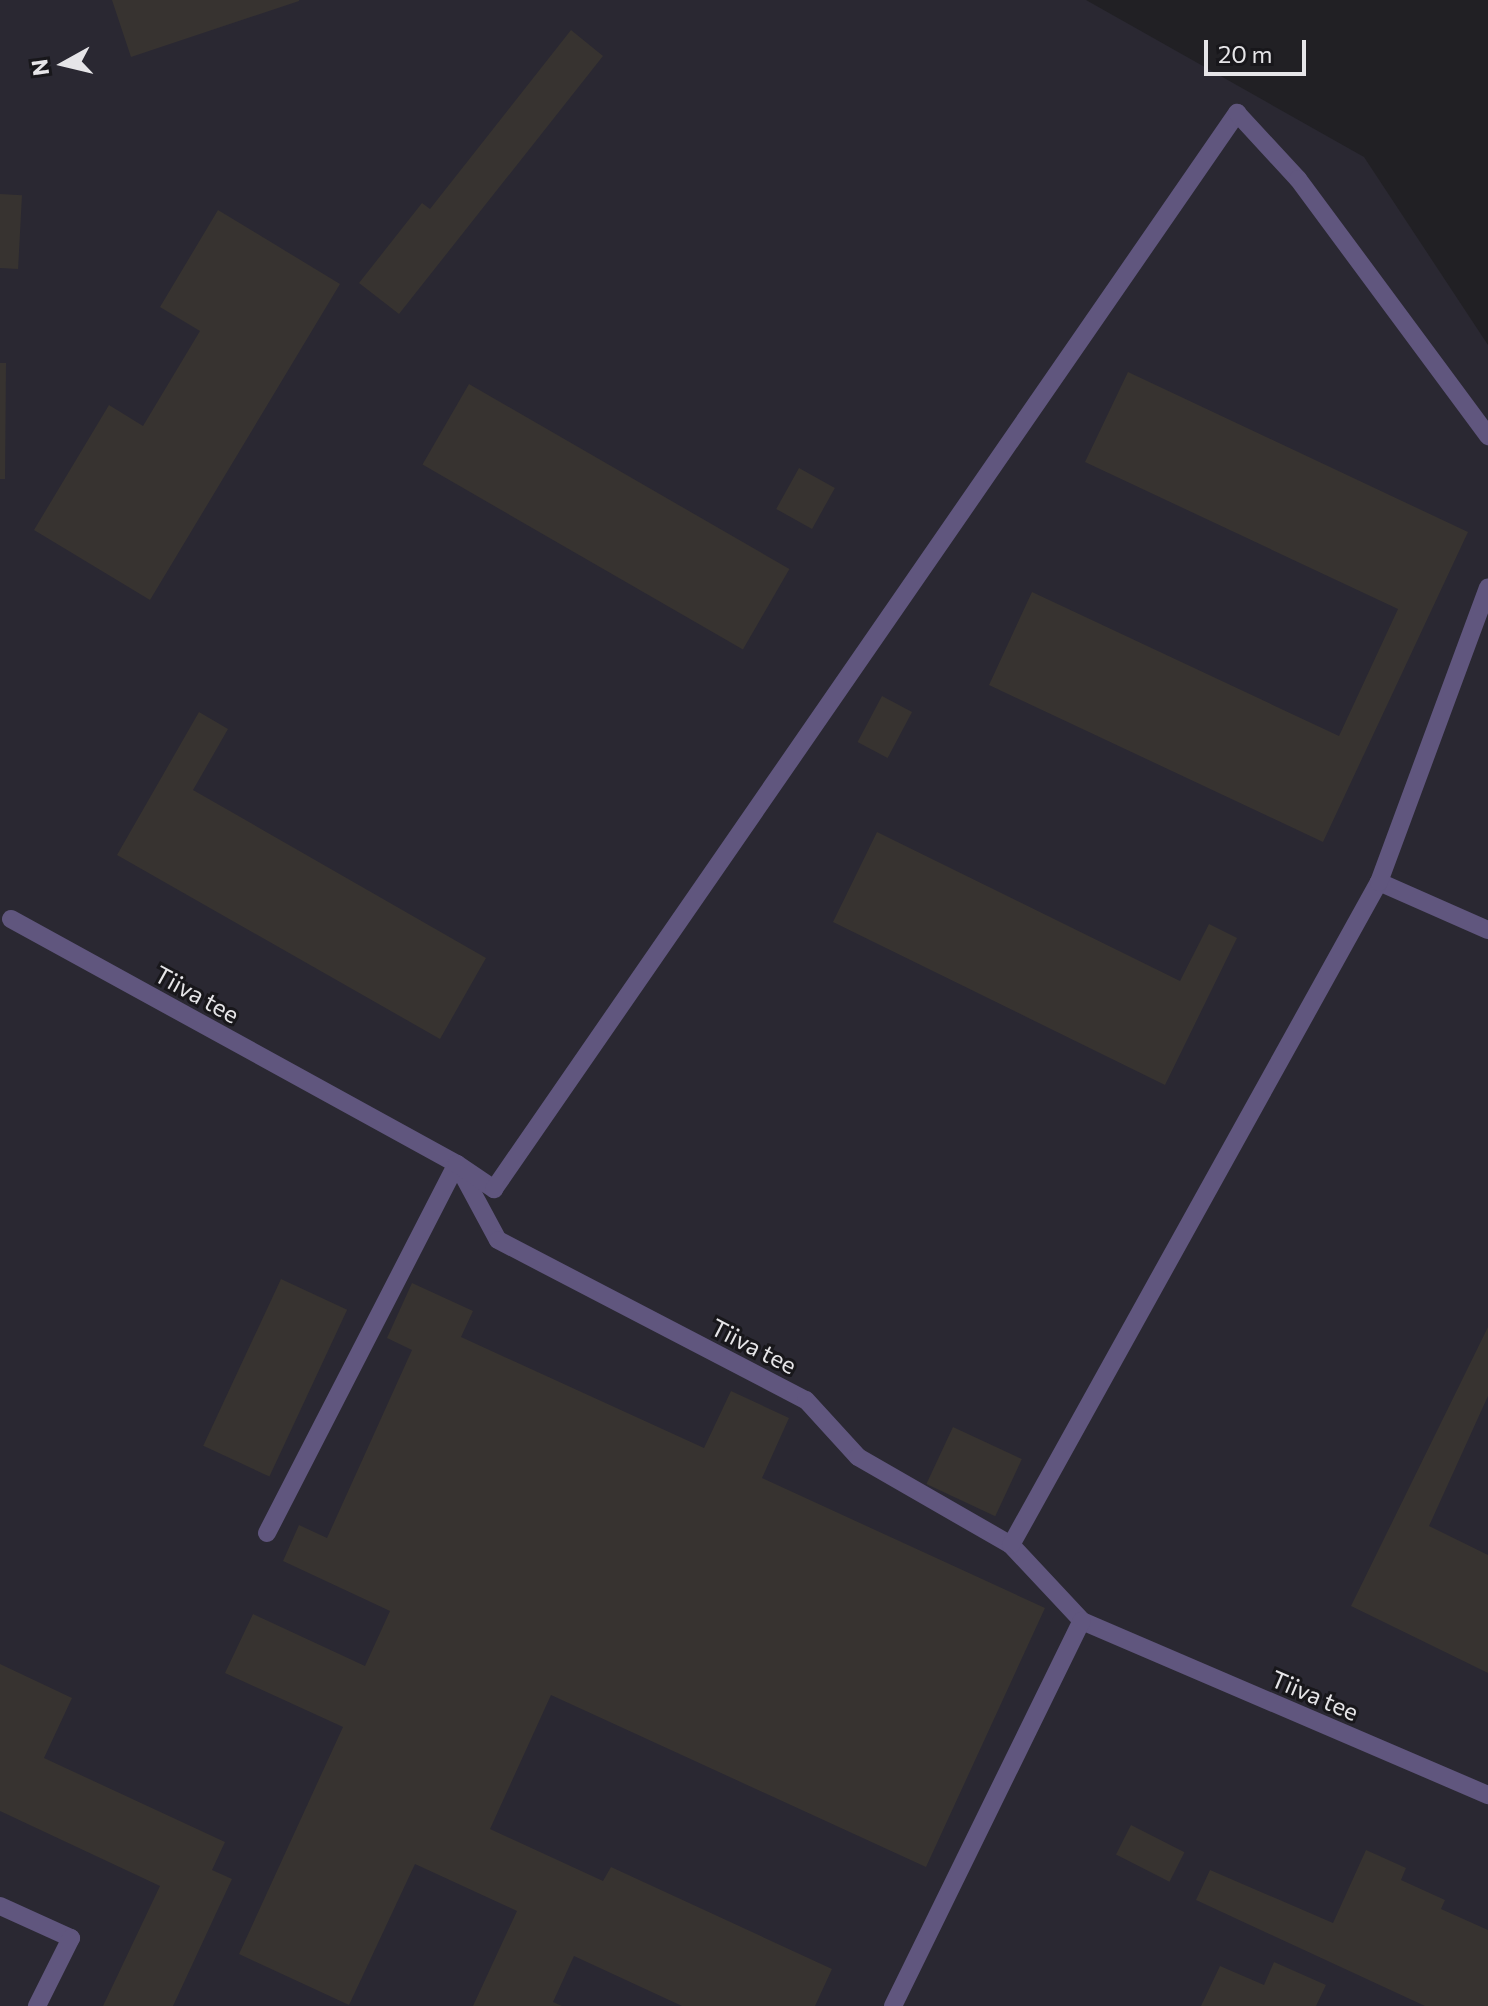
<!DOCTYPE html>
<style>
body{margin:0}
#map{position:relative;width:1488px;height:2006px;overflow:hidden;background:#212024;font-family:Commissioner,sans-serif}
div>[style]{position:absolute}
.built>*{inset:0;background:#2a2832}
.building>*{inset:0;background:#373330;transform-origin:0 0}
.lane>*{height:18px;margin:-9px;padding:0 9px;transform-origin:9px;border-radius:9px;background:#60567e}
span{translate:-50% -50%;white-space:nowrap;text-align:center;line-height:1.15;-webkit-text-stroke:6px #18171b;paint-order:stroke}
.street-label{font-size:24px;color:#e6e5e8}
.north{position:absolute;left:24px;top:24px;width:80px;height:80px;-webkit-text-stroke:6px #18171b;paint-order:stroke;rotate:262deg;font-size:22px;font-weight:700;line-height:32px;text-align:center;color:#e6e5e8}
.north::after{content:'';display:block;margin:auto;width:28px;height:36px;background:#e6e5e8;clip-path:polygon(50% 0,100% 100%,50% 72%,0 100%)}
.scale{position:absolute;left:1204px;top:40px;width:102px;height:36px;box-sizing:border-box;border:4px solid #e6e5e8;border-top:0;padding-left:10px;font-size:24px;line-height:28px;white-space:nowrap;color:#e6e5e8;-webkit-text-stroke:6px #18171b;paint-order:stroke}
</style>
<div id="map">
<div class="built">
<i style="clip-path:polygon(0 0,1086px 0,1364px 157px,1488px 345px,1488px 2006px,0 2006px)"></i>
</div>
<div class="building">
<i style="clip-path:polygon(112px 0,299px 0,299px 1px,131px 57px)"></i>
<i style="clip-path:polygon(571px 30px,603px 56px,399px 314px,359px 283px,422px 203px,430px 209px)"></i>
<i style="left:0;top:194px;width:22px;height:74px;rotate:3deg"></i>
<i style="clip-path:polygon(218px 210px,340px 284px,150px 600px,34px 530px,109px 405px,143px 426px,200px 331px,160px 307px)"></i>
<i style="clip-path:polygon(0 363px,6px 363px,5px 479px,0 479px)"></i>
<i style="clip-path:polygon(1128px 372px,1468px 532px,1323px 842px,989px 685px,1032px 592px,1339px 736px,1398px 609px,1085px 462px)"></i>
<i style="left:469px;top:384px;width:370px;height:93px;rotate:30deg"></i>
<i style="left:799px;top:468px;width:41px;height:47px;rotate:29deg"></i>
<i style="left:882px;top:696px;width:34px;height:52px;rotate:28deg"></i>
<i style="clip-path:polygon(199px 712px,228px 729px,193px 790px,486px 958px,440px 1039px,117px 855px)"></i>
<i style="clip-path:polygon(877px 832px,1180px 981px,1209px 924px,1237px 938px,1165px 1085px,833px 922px)"></i>
<i style="left:281px;top:1279px;width:73px;height:184px;rotate:25deg"></i>
<i style="clip-path:polygon(412px 1283px,473px 1311px,461px 1337px,704px 1448px,731px 1391px,789px 1418px,762px 1478px,1045px 1608px,926px 1867px,551px 1695px,490px 1829px,603px 1881px,611px 1867px,832px 1969px,815px 2006px,682px 2006px,574px 1956px,553px 2002px,562px 2006px,473px 2006px,517px 1911px,415px 1864px,349px 2005px,239px 1954px,343px 1727px,225px 1673px,253px 1614px,365px 1666px,390px 1611px,283px 1561px,299px 1525px,327px 1538px,412px 1350px,387px 1338px)"></i>
<i style="clip-path:polygon(1488px 1327px,1488px 1396px,1429px 1526px,1488px 1555px,1488px 1673px,1351px 1606px)"></i>
<i style="left:953px;top:1427px;width:76px;height:63px;rotate:25deg"></i>
<i style="clip-path:polygon(0 1664px,72px 1698px,44px 1758px,225px 1842px,212px 1870px,232px 1879px,173px 2006px,103px 2006px,160px 1886px,0 1811px)"></i>
<i style="left:1131px;top:1825px;width:60px;height:33px;rotate:27deg"></i>
<i style="clip-path:polygon(1366px 1850px,1406px 1868px,1401px 1880px,1445px 1900px,1441px 1909px,1488px 1930px,1488px 2006px,1425px 2006px,1196px 1900px,1210px 1870px,1333px 1923px)"></i>
<i style="clip-path:polygon(1274px 1962px,1326px 1985px,1316px 2006px,1201px 2006px,1220px 1966px,1264px 1985px)"></i>
</div>
<div class="lane">
<i style="left:1379px;top:882px;width:119px;rotate:23.8deg"></i>
<i style="left:11px;top:919px;width:509px;rotate:28.78deg"></i>
<i style="left:457px;top:1164px;width:86px;rotate:61.7deg"></i>
<i style="left:498px;top:1240px;width:347px;rotate:27.5deg"></i>
<i style="left:806px;top:1400px;width:77px;rotate:47.6deg"></i>
<i style="left:858px;top:1457px;width:177px;rotate:29.9deg"></i>
<i style="left:1011px;top:1545px;width:104px;rotate:46.9deg"></i>
<i style="left:1082px;top:1621px;width:442px;rotate:23.2deg"></i>
<i style="left:267px;top:1533px;width:415px;rotate:-62.8deg"></i>
<i style="left:457px;top:1164px;width:45px;rotate:34deg"></i>
<i style="left:494px;top:1189px;width:1308px;rotate:-55.37deg"></i>
<i style="left:1237px;top:113px;width:90px;rotate:47.3deg"></i>
<i style="left:1298px;top:179px;width:320px;rotate:53.5deg"></i>
<i style="left:1011px;top:1545px;width:758px;rotate:-60.97deg"></i>
<i style="left:1379px;top:882px;width:314px;rotate:-69.7deg"></i>
<i style="left:0;top:1906px;width:78px;rotate:24.3deg"></i>
<i style="left:71px;top:1938px;width:76px;rotate:116.6deg"></i>
<i style="left:893px;top:2006px;width:429px;rotate:-63.9deg"></i>
</div>
<div class="street-label">
<span style="left:197px;top:994px;rotate:29deg">Tiiva tee</span>
<span style="left:754px;top:1346px;rotate:27deg">Tiiva tee</span>
<span style="left:1315px;top:1695px;rotate:23deg">Tiiva tee</span>
</div>
<div class="north">N</div>
<div class="scale">20 m</div>
</div>
